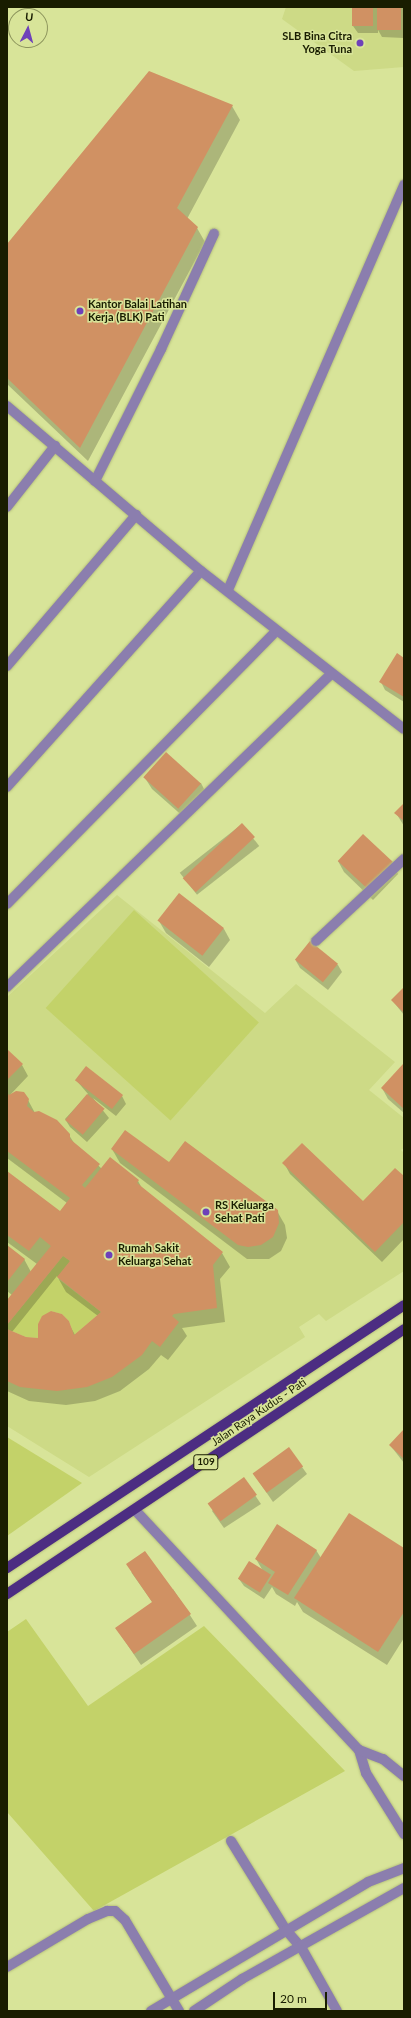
<!DOCTYPE html>
<style>
body{margin:0}
#map{position:relative;width:411px;height:2018px;overflow:hidden;background:#d8e499;font-family:Lato,sans-serif}
div>[style]{position:absolute}
.built>*{inset:0;background:#cdda86}
.green>*{inset:0;background:#c3d269;transform-origin:0 0}
.shadow>*{inset:0;background:#0003;transform-origin:0 0}
.building>*{inset:0;background:#d09163;transform-origin:0 0}
.roads{filter:drop-shadow(0 0 1px #b6c07d) drop-shadow(0 0 1px #b6c07d)}
.minor>*{height:10px;margin:-5px;padding:0 5px;transform-origin:5px;border-radius:5px;background:#8b7eae}
.tertiary>*{height:10px;margin:-5px;padding:0 5px;transform-origin:5px;border-radius:5px;background:#8b7eae}
.primary>*{height:10px;margin:-5px;padding:0 5px;transform-origin:5px;border-radius:5px;background:#4c2d82}
.dots>*{width:11px;height:11px;translate:-50% -50%;box-sizing:border-box;border:2px solid #d8e499;border-radius:50%}
span{translate:-50% -50%;white-space:nowrap;text-align:center;line-height:1.15;-webkit-text-stroke:3px #d8e499;paint-order:stroke}
.shield-label span{padding:1px 3px;background:#d8e499;border:1px solid;border-radius:3px;-webkit-text-stroke-width:0}
.shield-label{font-size:10px;color:#191d00;font-weight:700}
.poi-label{font-size:11px;color:#191d00;font-weight:700}
.right{translate:-100% -50%;text-align:right}
.left{translate:0 -50%;text-align:left}
.street-label{font-size:11px;color:#191d00}
.frame{position:absolute;inset:0;border:8px solid #191d00;pointer-events:none}
.north{position:absolute;left:8px;top:8px;width:40px;height:40px;box-sizing:border-box;background:#d8e499;border:1px solid #8c945c;border-radius:50%;rotate:6deg;font-size:11px;font-weight:700;line-height:16px;text-align:center;color:#191d00}
.north::after{content:'';display:block;margin:auto;width:14px;height:18px;background:#6e41b9;clip-path:polygon(50% 0,100% 100%,50% 72%,0 100%)}
.scale{position:absolute;left:273px;top:1992px;width:54px;height:18px;box-sizing:border-box;border:2px solid #191d00;border-top:0;padding-left:5px;font-size:12px;line-height:14px;white-space:nowrap;color:#191d00;-webkit-text-stroke:3px #d8e499;paint-order:stroke}
</style>
<div id="map">
<div class="built">
<i style="clip-path:polygon(286px 7px,404px 7px,404px 67px,354px 71px,282px 19px)"></i>
<i style="clip-path:polygon(117px 895px,265px 1013px,296px 984px,395px 1062px,369px 1090px,404px 1118px,404px 1148px,401px 1150px,404px 1153px,404px 1271px,326px 1321px,319px 1314px,299px 1327px,305px 1337px,89px 1477px,7px 1426px,7px 997px)"></i>
</div>
<div class="green">
<i style="left:134px;top:910px;width:168px;height:132px;rotate:42deg"></i>
<i style="clip-path:polygon(63px 1256px,70px 1261px,57px 1278px,101px 1312px,74px 1335px,69px 1321px,62px 1314px,51px 1311px,38px 1324px,38px 1338px,26px 1337px,7px 1329px,7px 1325px)"></i>
<i style="clip-path:polygon(7px 1437px,82px 1483px,7px 1536px)"></i>
<i style="clip-path:polygon(26px 1619px,88px 1706px,204px 1626px,345px 1771px,94px 1911px,7px 1812px,7px 1632px)"></i>
</div>
<div class="shadow">
<i style="clip-path:polygon(353px 7px,404px 7px,404px 38px,382px 37px,378px 30px,378px 33px,358px 33px,353px 26px)"></i>
<i style="clip-path:polygon(232px 106px,240px 120px,187px 219px,197px 228px,205px 242px,88px 461px,7px 384px,7px 247px)"></i>
<i style="clip-path:polygon(404px 659px,404px 702px,385px 690px,381px 682px)"></i>
<i style="clip-path:polygon(145px 778px,201px 783px,207px 795px,186px 819px,152px 789px)"></i>
<i style="clip-path:polygon(404px 804px,404px 826px,396px 813px)"></i>
<i style="left:242px;top:824px;width:28px;height:79px;rotate:52deg"></i>
<i style="clip-path:polygon(338px 861px,392px 863px,398px 874px,373px 900px,344px 872px)"></i>
<i style="clip-path:polygon(180px 895px,224px 929px,230px 940px,209px 967px,166px 933px,159px 921px)"></i>
<i style="clip-path:polygon(310px 943px,338px 965px,342px 972px,328px 990px,300px 968px,296px 961px)"></i>
<i style="clip-path:polygon(404px 988px,404px 1015px,392px 1000px)"></i>
<i style="clip-path:polygon(evenodd,7px 1050px,22px 1065px,28px 1076px,10px 1095px,28px 1100px,35px 1113px,69px 1135px,74px 1143px,102px 1169px,138px 1181px,143px 1190px,222px 1253px,230px 1267px,220px 1279px,225px 1322px,182px 1328px,187px 1336px,168px 1360px,161px 1355px,149px 1369px,120px 1391px,95px 1401px,66px 1405px,29px 1401px,7px 1391px,7px 1301px,12px 1295px,7px 1291px,7px 1246px,24px 1259px,31px 1272px,37px 1264px,7px 1242px,7px 1172px,60px 1212px,67px 1203px,7px 1158px,7px 1050px,57px 1276px,66px 1292px,98px 1316px,75px 1335px,68px 1322px,39px 1339px,26px 1338px,12px 1332px,57px 1276px)"></i>
<i style="clip-path:polygon(404px 1066px,404px 1113px,388px 1099px,382px 1088px)"></i>
<i style="clip-path:polygon(76px 1080px,122px 1096px,126px 1104px,116px 1116px,93px 1098px,109px 1118px,87px 1142px,70px 1127px,65px 1119px,88px 1094px)"></i>
<i style="clip-path:polygon(112px 1149px,169px 1164px,277px 1211px,285px 1225px,287px 1238px,281px 1251px,269px 1259px,247px 1259px,120px 1163px)"></i>
<i style="clip-path:polygon(284px 1163px,363px 1202px,404px 1178px,404px 1239px,382px 1262px,290px 1174px)"></i>
<i style="clip-path:polygon(404px 1430px,404px 1463px,390px 1445px)"></i>
<i style="clip-path:polygon(302px 1467px,307px 1474px,273px 1502px,253px 1473px)"></i>
<i style="clip-path:polygon(244px 1479px,261px 1504px,224px 1528px,212px 1511px)"></i>
<i style="clip-path:polygon(404px 1549px,404px 1638px,387px 1665px,303px 1612px,297px 1602px,295px 1606px,276px 1594px,272px 1587px,264px 1599px,244px 1586px,239px 1579px,263px 1571px,256px 1559px,316px 1550px,321px 1558px)"></i>
<i style="clip-path:polygon(131px 1572px,170px 1591px,173px 1589px,197px 1626px,141px 1665px,116px 1628px,153px 1603px)"></i>
</div>
<div class="building">
<i style="left:352px;top:7px;width:21px;height:19px"></i>
<i style="left:377px;top:7px;width:24px;height:23px"></i>
<i style="clip-path:polygon(149px 71px,233px 105px,177px 208px,198px 227px,80px 448px,7px 378px,7px 244px)"></i>
<i style="clip-path:polygon(397px 653px,404px 658px,404px 697px,379px 682px)"></i>
<i style="left:166px;top:752px;width:47px;height:34px;rotate:42deg"></i>
<i style="clip-path:polygon(404px 803px,404px 821px,394px 813px)"></i>
<i style="left:242px;top:823px;width:19px;height:81px;rotate:47deg"></i>
<i style="left:363px;top:834px;width:41px;height:37px;rotate:43deg"></i>
<i style="left:179px;top:893px;width:57px;height:35px;rotate:38deg"></i>
<i style="left:310px;top:941px;width:36px;height:24px;rotate:39deg"></i>
<i style="clip-path:polygon(404px 987px,404px 1013px,391px 1000px)"></i>
<i style="clip-path:polygon(7px 1049px,23px 1064px,7px 1080px)"></i>
<i style="clip-path:polygon(403px 1064px,404px 1065px,404px 1109px,381px 1088px)"></i>
<i style="left:86px;top:1066px;width:47px;height:18px;rotate:38deg"></i>
<i style="clip-path:polygon(16px 1091px,24px 1092px,29px 1099px,27px 1106px,34px 1112px,39px 1111px,57px 1120px,70px 1134px,70px 1139px,100px 1164px,82px 1185px,85px 1188px,110px 1157px,139px 1180px,137px 1183px,223px 1252px,213px 1265px,217px 1308px,174px 1314px,172px 1316px,179px 1322px,160px 1347px,152px 1341px,142px 1355px,112px 1377px,87px 1387px,57px 1391px,20px 1387px,7px 1381px,7px 1329px,26px 1337px,38px 1338px,38px 1324px,42px 1316px,51px 1311px,62px 1314px,69px 1321px,74px 1335px,101px 1312px,57px 1277px,70px 1261px,63px 1256px,7px 1325px,7px 1300px,51px 1246px,40px 1237px,29px 1251px,7px 1235px,7px 1171px,60px 1211px,70px 1198px,7px 1151px,7px 1093px,9px 1095px)"></i>
<i style="left:87px;top:1094px;width:23px;height:34px;rotate:40deg"></i>
<i style="clip-path:polygon(125px 1130px,169px 1162px,185px 1141px,278px 1210px,279px 1223px,273px 1237px,261px 1245px,248px 1247px,238px 1245px,111px 1149px)"></i>
<i style="clip-path:polygon(302px 1143px,363px 1201px,395px 1168px,404px 1176px,404px 1222px,375px 1252px,282px 1163px)"></i>
<i style="clip-path:polygon(7px 1245px,25px 1259px,7px 1282px)"></i>
<i style="clip-path:polygon(404px 1429px,404px 1459px,389px 1445px)"></i>
<i style="left:289px;top:1447px;width:24px;height:45px;rotate:54deg"></i>
<i style="left:244px;top:1477px;width:22px;height:45px;rotate:54deg"></i>
<i style="clip-path:polygon(349px 1513px,404px 1548px,404px 1612px,378px 1652px,294px 1598px)"></i>
<i style="clip-path:polygon(277px 1524px,317px 1550px,288px 1595px,268px 1583px,275px 1572px,255px 1559px)"></i>
<i style="clip-path:polygon(145px 1551px,191px 1614px,134px 1654px,115px 1628px,152px 1602px,126px 1564px)"></i>
<i style="left:249px;top:1561px;width:26px;height:21px;rotate:32deg"></i>
</div>
<div class="roads">
<div class="minor">
<i style="left:95px;top:481px;width:148px;rotate:-63.4deg"></i>
<i style="left:161px;top:349px;width:127px;rotate:-65.3deg"></i>
<i style="left:7px;top:507px;width:78px;rotate:-51.8deg"></i>
<i style="left:228px;top:590px;width:442px;rotate:-66.5deg"></i>
<i style="left:7px;top:666px;width:199px;rotate:-49.5deg"></i>
<i style="left:7px;top:787px;width:290px;rotate:-48.1deg"></i>
<i style="left:7px;top:904px;width:383px;rotate:-45.4deg"></i>
<i style="left:316px;top:941px;width:120px;rotate:-43deg"></i>
<i style="left:7px;top:987px;width:450px;rotate:-44deg"></i>
<i style="left:135px;top:1510px;width:328px;rotate:47deg"></i>
<i style="left:359px;top:1750px;width:24px;rotate:73deg"></i>
<i style="left:366px;top:1773px;width:72px;rotate:58.1deg"></i>
<i style="left:359px;top:1750px;width:26px;rotate:21deg"></i>
<i style="left:383px;top:1759px;width:27px;rotate:39deg"></i>
<i style="left:231px;top:1841px;width:105px;rotate:58.3deg"></i>
<i style="left:286px;top:1930px;width:23px;rotate:49deg"></i>
<i style="left:301px;top:1947px;width:73px;rotate:60.6deg"></i>
<i style="left:7px;top:1967px;width:94px;rotate:-30.7deg"></i>
<i style="left:88px;top:1919px;width:21px;rotate:-23deg"></i>
<i style="left:107px;top:1911px;width:8px"></i>
<i style="left:115px;top:1911px;width:13px;rotate:42deg"></i>
<i style="left:125px;top:1920px;width:106px;rotate:59.3deg"></i>
<i style="left:151px;top:2011px;width:252px;rotate:-30.7deg"></i>
<i style="left:368px;top:1882px;width:39px;rotate:-21deg"></i>
<i style="left:194px;top:2011px;width:58px;rotate:-33.7deg"></i>
<i style="left:242px;top:1979px;width:186px;rotate:-29.3deg"></i>
</div>
<div class="tertiary">
<i style="left:7px;top:406px;width:255px;rotate:40.4deg"></i>
<i style="left:201px;top:571px;width:257px;rotate:37.9deg"></i>
</div>
<div class="primary">
<i style="left:7px;top:1568px;width:476px;rotate:-33.5deg"></i>
<i style="left:7px;top:1594px;width:477px;rotate:-33.7deg"></i>
</div>
</div>
<div class="dots">
<i style="left:360px;top:43px;background:#6e41b9"></i>
<i style="left:80px;top:311px;background:#6e41b9"></i>
<i style="left:206px;top:1212px;background:#6e41b9"></i>
<i style="left:109px;top:1255px;background:#6e41b9"></i>
</div>
<div class="shield-label">
<span style="left:206px;top:1462px">109</span>
</div>
<div class="poi-label">
<span class="right" style="left:352px;top:43px">SLB Bina Citra<br>Yoga Tuna</span>
<span class="left" style="left:88px;top:311px">Kantor Balai Latihan<br>Kerja (BLK) Pati</span>
<span class="left" style="left:215px;top:1212px">RS Keluarga<br>Sehat Pati</span>
<span class="left" style="left:118px;top:1255px">Rumah Sakit<br>Keluarga Sehat</span>
</div>
<div class="street-label">
<span style="left:259px;top:1412px;rotate:-34deg">Jalan Raya Kudus - Pati</span>
</div>
<div class="frame"></div>
<div class="north">U</div>
<div class="scale">20 m</div>
</div>
